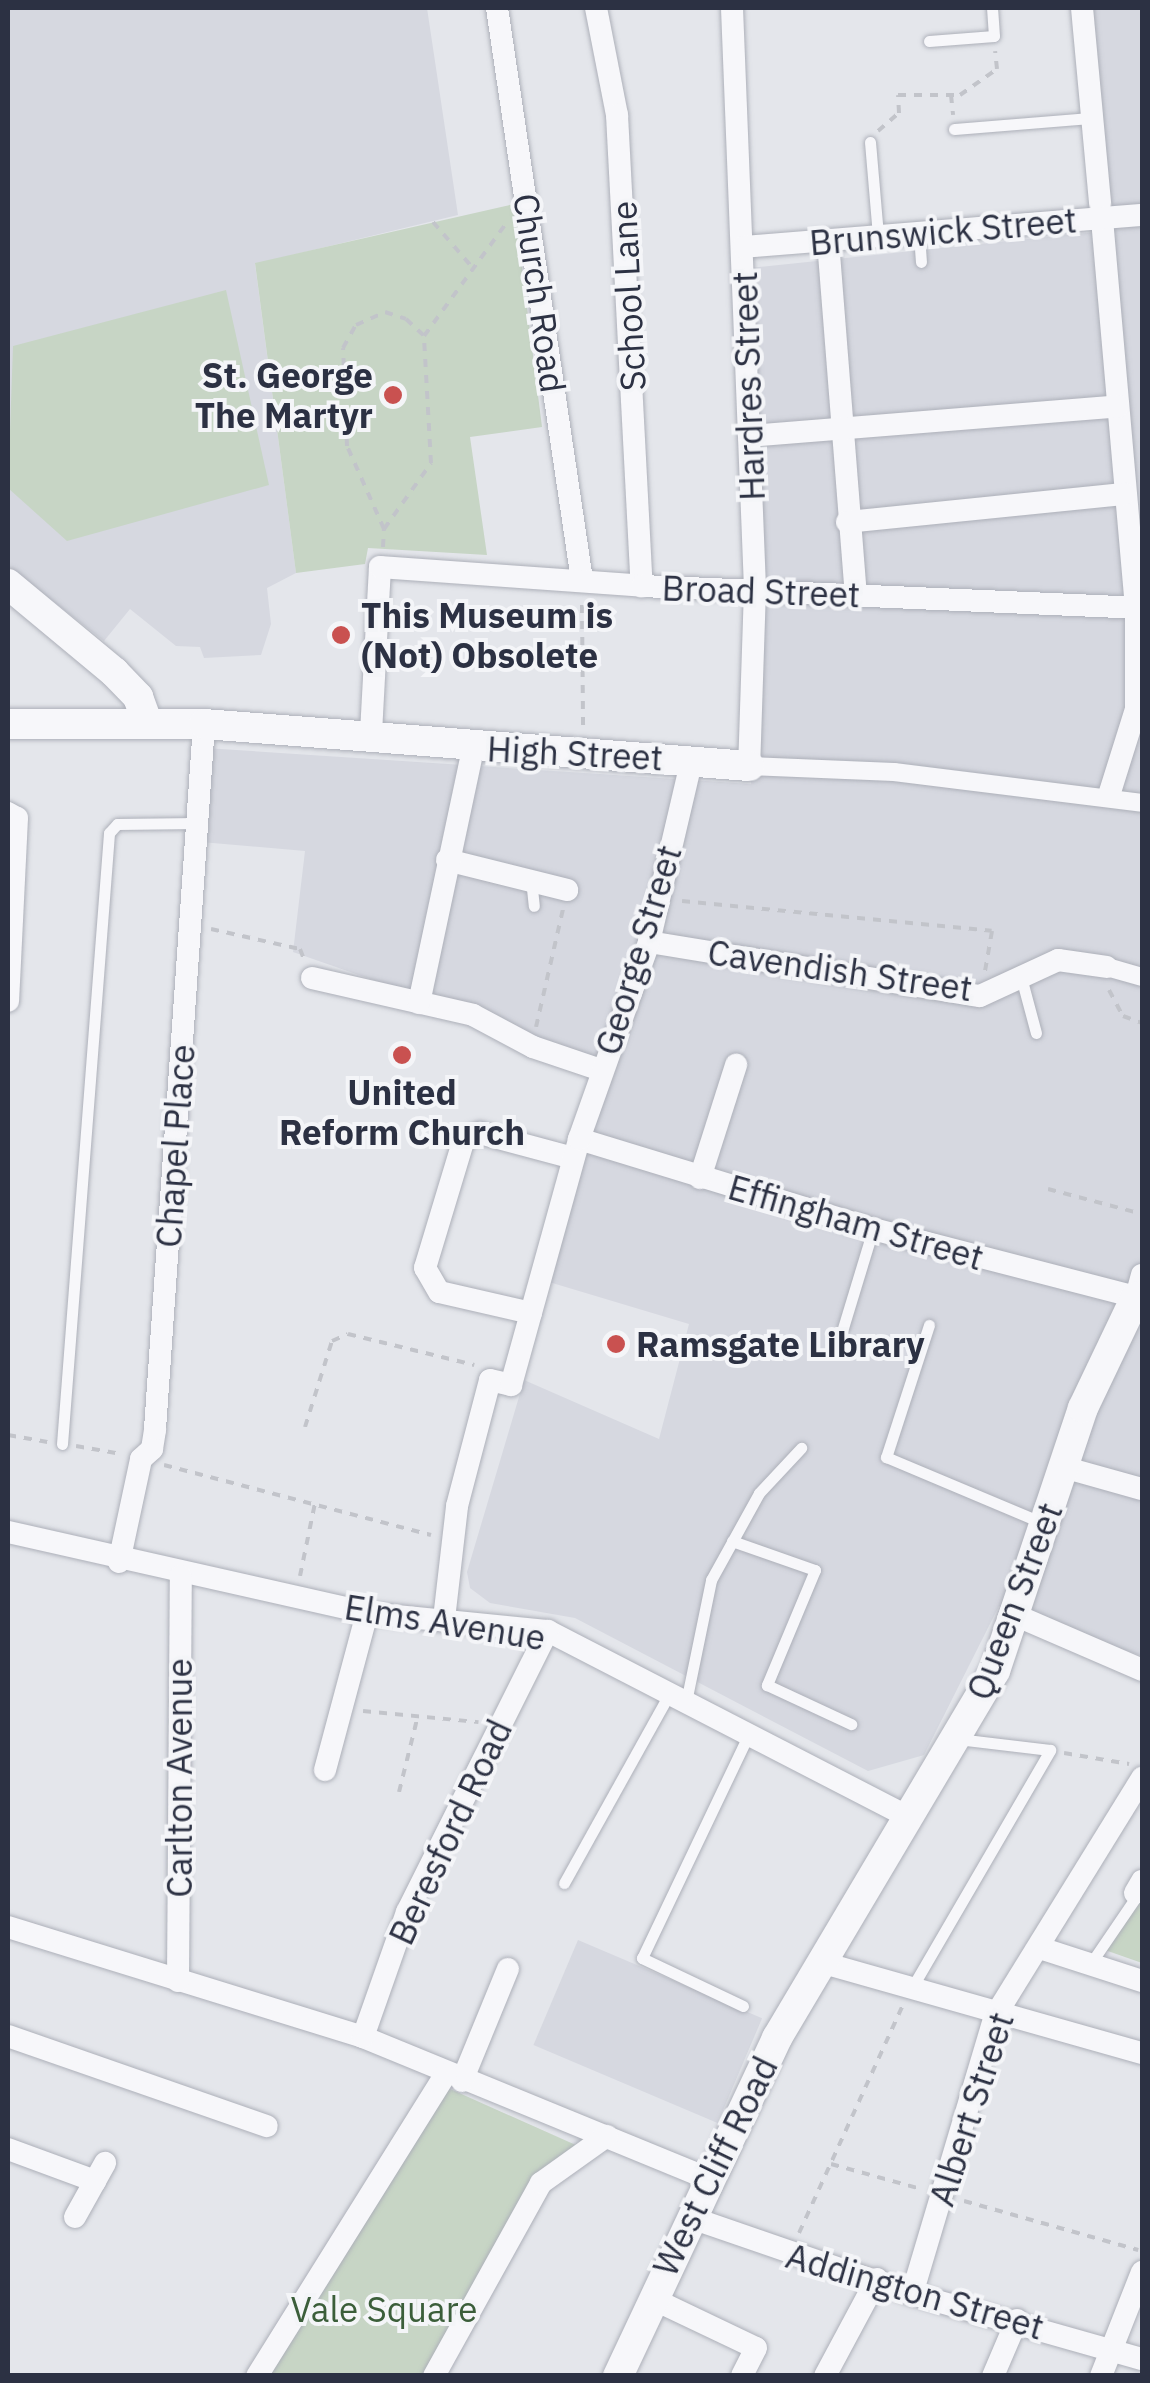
<!DOCTYPE html>
<style>
body{margin:0}
#map{position:relative;width:1150px;height:2383px;overflow:hidden;background:#e4e6eb;font-family:"IBM Plex Sans",sans-serif}
div>[style]{position:absolute}
.built>*{inset:0;background:#d6d8e0;transform-origin:0 0}
.green>*{inset:0;background:#c7d5c5}
.path>*{height:4px;margin-top:-2px;transform-origin:0;background:repeating-linear-gradient(90deg,#c2c4ca 0 8px,transparent 0 16px)}
.roads{filter:drop-shadow(0 0 2px #adb0b9) drop-shadow(0 0 2px #adb0b9)}
.service>*{height:11px;margin:-5.5px;padding:0 5.5px;transform-origin:5.5px;border-radius:5.5px;background:#f7f7fa}
.pedestrian>*{height:18px;margin:-9px;padding:0 9px;transform-origin:9px;border-radius:9px;background:#f7f7fa}
.minor>*{height:22px;margin:-11px;padding:0 11px;transform-origin:11px;border-radius:11px;background:#f7f7fa}
.tertiary>*{height:30px;margin:-15px;padding:0 15px;transform-origin:15px;border-radius:15px;background:#f7f7fa}
.dots>*{width:28px;height:28px;translate:-50% -50%;box-sizing:border-box;border:5px solid #f4f5f8;border-radius:50%}
span{translate:-50% -50%;white-space:nowrap;text-align:center;line-height:1.15;-webkit-text-stroke:8px #f4f5f8;paint-order:stroke}
.street-label{font-size:35px;color:#2c3143}
.poi-label{font-size:35px;color:#2c3143;font-weight:700}
.right{translate:-100% -50%;text-align:right}
.left{translate:0 -50%;text-align:left}
.park-label{font-size:35px;color:#3b5e3a}
.frame{position:absolute;inset:0;border:10px solid #2c3143;pointer-events:none}
</style>
<div id="map">
<div class="built">
<i style="clip-path:polygon(8px 8px,427px 8px,458px 215px,255px 264px,296px 573px,267px 588px,271px 624px,261px 655px,204px 658px,200px 647px,176px 646px,130px 609px,104px 641px,8px 566px)"></i>
<i style="clip-path:polygon(1087px 8px,1142px 8px,1142px 1656px,999px 1606px,924px 1755px,868px 1771px,575px 1618px,490px 1603px,470px 1588px,467px 1572px,524px 1380px,659px 1439px,689px 1324px,549px 1282px,602px 1073px,439px 1003px,293px 952px,305px 851px,201px 842px,205px 748px,751px 784px,764px 584px,749px 268px,1106px 231px)"></i>
<i style="left:578px;top:1940px;width:200px;height:114px;rotate:23deg"></i>
</div>
<div class="green">
<i style="clip-path:polygon(514px 204px,542px 427px,470px 437px,487px 555px,368px 548px,365px 564px,296px 573px,255px 263px)"></i>
<i style="clip-path:polygon(226px 290px,269px 485px,67px 541px,8px 488px,13px 346px)"></i>
<i style="clip-path:polygon(1135px 1900px,1142px 1903px,1142px 1963px,1105px 1950px)"></i>
<i style="clip-path:polygon(448px 2088px,578px 2146px,525px 2196px,422px 2375px,265px 2376px)"></i>
</div>
<div class="path">
<i style="left:951px;top:95px;width:20px;rotate:84deg"></i>
<i style="left:878px;top:131px;width:28px;rotate:-41deg"></i>
<i style="left:899px;top:113px;width:18px;rotate:-93deg"></i>
<i style="left:898px;top:95px;width:62px"></i>
<i style="left:960px;top:95px;width:45px;rotate:-35.1deg"></i>
<i style="left:997px;top:69px;width:18px;rotate:-96deg"></i>
<i style="left:433px;top:222px;width:60px;rotate:49.1deg"></i>
<i style="left:384px;top:529px;width:81px;rotate:-54.5deg"></i>
<i style="left:431px;top:463px;width:127px;rotate:-93.2deg"></i>
<i style="left:424px;top:336px;width:141px;rotate:-53.9deg"></i>
<i style="left:383px;top:547px;width:18px;rotate:-87deg"></i>
<i style="left:384px;top:529px;width:91px;rotate:-114deg"></i>
<i style="left:347px;top:446px;width:98px;rotate:-92.3deg"></i>
<i style="left:343px;top:348px;width:26px;rotate:-61deg"></i>
<i style="left:356px;top:325px;width:32px;rotate:-24deg"></i>
<i style="left:385px;top:312px;width:22px;rotate:18deg"></i>
<i style="left:406px;top:319px;width:25px;rotate:43deg"></i>
<i style="left:582px;top:605px;width:125px;rotate:89.5deg"></i>
<i style="left:682px;top:901px;width:311px;rotate:5.5deg"></i>
<i style="left:992px;top:931px;width:41px;rotate:99.9deg"></i>
<i style="left:211px;top:929px;width:91px;rotate:12.7deg"></i>
<i style="left:300px;top:949px;width:9px;rotate:69deg"></i>
<i style="left:1109px;top:990px;width:30px;rotate:62deg"></i>
<i style="left:1123px;top:1016px;width:20px;rotate:20deg"></i>
<i style="left:536px;top:1027px;width:121px;rotate:-77.1deg"></i>
<i style="left:1048px;top:1189px;width:97px;rotate:14.9deg"></i>
<i style="left:305px;top:1427px;width:90px;rotate:-72.6deg"></i>
<i style="left:332px;top:1341px;width:17px;rotate:-24deg"></i>
<i style="left:348px;top:1334px;width:130px;rotate:13.8deg"></i>
<i style="left:8px;top:1435px;width:40px;rotate:10deg"></i>
<i style="left:76px;top:1446px;width:46px;rotate:10.1deg"></i>
<i style="left:164px;top:1465px;width:276px;rotate:14.7deg"></i>
<i style="left:300px;top:1576px;width:75px;rotate:-78.4deg"></i>
<i style="left:363px;top:1711px;width:116px;rotate:5.5deg"></i>
<i style="left:1064px;top:1753px;width:66px;rotate:9.6deg"></i>
<i style="left:399px;top:1792px;width:75px;rotate:-76.1deg"></i>
<i style="left:831px;top:2164px;width:93px;rotate:15.5deg"></i>
<i style="left:964px;top:2201px;width:181px;rotate:15.7deg"></i>
<i style="left:799px;top:2233px;width:251px;rotate:-65.5deg"></i>
</div>
<div class="roads">
<div class="service">
<i style="left:929px;top:41px;width:65px;rotate:-4.4deg"></i>
<i style="left:994px;top:36px;width:28px;rotate:-94deg"></i>
<i style="left:954px;top:129px;width:137px;rotate:-4.6deg"></i>
<i style="left:870px;top:142px;width:94px;rotate:85.1deg"></i>
<i style="left:919px;top:234px;width:28px;rotate:86deg"></i>
<i style="left:531px;top:879px;width:27px;rotate:84deg"></i>
<i style="left:1021px;top:977px;width:58px;rotate:75deg"></i>
<i style="left:929px;top:1325px;width:139px;rotate:108deg"></i>
<i style="left:886px;top:1457px;width:168px;rotate:22.8deg"></i>
<i style="left:843px;top:1328px;width:103px;rotate:-73.1deg"></i>
<i style="left:62px;top:1444px;width:613px;rotate:-85.6deg"></i>
<i style="left:109px;top:833px;width:12px;rotate:-48deg"></i>
<i style="left:117px;top:824px;width:80px;rotate:-0.7deg"></i>
<i style="left:732px;top:1541px;width:88px;rotate:19.3deg"></i>
<i style="left:815px;top:1570px;width:125px;rotate:112.7deg"></i>
<i style="left:767px;top:1685px;width:93px;rotate:24.9deg"></i>
<i style="left:686px;top:1702px;width:125px;rotate:-78.4deg"></i>
<i style="left:711px;top:1580px;width:99px;rotate:-61.1deg"></i>
<i style="left:759px;top:1493px;width:62px;rotate:-47deg"></i>
<i style="left:564px;top:1883px;width:216px;rotate:-60.9deg"></i>
<i style="left:1091px;top:1963px;width:83px;rotate:-55.7deg"></i>
<i style="left:910px;top:1991px;width:279px;rotate:-59.8deg"></i>
<i style="left:1050px;top:1750px;width:93px;rotate:-173.2deg"></i>
<i style="left:743px;top:2006px;width:112px;rotate:-154.6deg"></i>
<i style="left:642px;top:1958px;width:250px;rotate:-64.5deg"></i>
</div>
<div class="pedestrian">
<i style="left:749px;top:766px;width:145px;rotate:2.4deg"></i>
<i style="left:894px;top:772px;width:250px;rotate:7.1deg"></i>
<i style="left:1107px;top:967px;width:36px;rotate:16deg"></i>
</div>
<div class="minor">
<i style="left:497px;top:8px;width:578px;rotate:81.55deg"></i>
<i style="left:596px;top:8px;width:109px;rotate:78.9deg"></i>
<i style="left:617px;top:115px;width:472px;rotate:87deg"></i>
<i style="left:732px;top:8px;width:581px;rotate:87.73deg"></i>
<i style="left:755px;top:589px;width:177px;rotate:91.9deg"></i>
<i style="left:1082px;top:8px;width:196px;rotate:84.7deg"></i>
<i style="left:1102px;top:219px;width:390px;rotate:85deg"></i>
<i style="left:1136px;top:608px;width:101px;rotate:90deg"></i>
<i style="left:1136px;top:709px;width:90px;rotate:107.4deg"></i>
<i style="left:828px;top:241px;width:353px;rotate:85.5deg"></i>
<i style="left:743px;top:247px;width:400px;rotate:-4.6deg"></i>
<i style="left:749px;top:436px;width:370px;rotate:-4.6deg"></i>
<i style="left:847px;top:522px;width:279px;rotate:-5.8deg"></i>
<i style="left:371px;top:733px;width:166px;rotate:-86.9deg"></i>
<i style="left:380px;top:567px;width:263px;rotate:4.1deg"></i>
<i style="left:642px;top:586px;width:500px;rotate:2.52deg"></i>
<i style="left:8px;top:813px;width:10px;rotate:29deg"></i>
<i style="left:17px;top:818px;width:183px;rotate:92.8deg"></i>
<i style="left:447px;top:860px;width:124px;rotate:14deg"></i>
<i style="left:649px;top:942px;width:335px;rotate:9.3deg"></i>
<i style="left:980px;top:996px;width:86px;rotate:-24.8deg"></i>
<i style="left:1058px;top:960px;width:49px;rotate:8.1deg"></i>
<i style="left:312px;top:978px;width:165px;rotate:12.9deg"></i>
<i style="left:473px;top:1015px;width:68px;rotate:28.1deg"></i>
<i style="left:533px;top:1047px;width:72px;rotate:18.7deg"></i>
<i style="left:419px;top:1003px;width:260px;rotate:-78deg"></i>
<i style="left:579px;top:1139px;width:307px;rotate:17deg"></i>
<i style="left:873px;top:1229px;width:272px;rotate:14.5deg"></i>
<i style="left:1136px;top:1297px;width:23px;rotate:-75deg"></i>
<i style="left:700px;top:1178px;width:119px;rotate:-72.3deg"></i>
<i style="left:531px;top:1313px;width:94px;rotate:-167.1deg"></i>
<i style="left:439px;top:1292px;width:28px;rotate:-120deg"></i>
<i style="left:425px;top:1268px;width:135px;rotate:-73.2deg"></i>
<i style="left:464px;top:1139px;width:17px;rotate:-21deg"></i>
<i style="left:480px;top:1133px;width:96px;rotate:15deg"></i>
<i style="left:1063px;top:1467px;width:82px;rotate:15.6deg"></i>
<i style="left:8px;top:1532px;width:368px;rotate:12.7deg"></i>
<i style="left:367px;top:1613px;width:182px;rotate:5.7deg"></i>
<i style="left:548px;top:1631px;width:406px;rotate:27.3deg"></i>
<i style="left:119px;top:1562px;width:105px;rotate:-77.9deg"></i>
<i style="left:141px;top:1459px;width:15px;rotate:-42deg"></i>
<i style="left:152px;top:1449px;width:20px;rotate:-81deg"></i>
<i style="left:155px;top:1429px;width:707px;rotate:-86.02deg"></i>
<i style="left:1015px;top:1615px;width:138px;rotate:23.4deg"></i>
<i style="left:444px;top:1619px;width:114px;rotate:-83.4deg"></i>
<i style="left:457px;top:1506px;width:130px;rotate:-75.3deg"></i>
<i style="left:490px;top:1380px;width:22px;rotate:13deg"></i>
<i style="left:511px;top:1385px;width:255px;rotate:-74.5deg"></i>
<i style="left:579px;top:1139px;width:209px;rotate:-70.4deg"></i>
<i style="left:649px;top:942px;width:188px;rotate:-76.8deg"></i>
<i style="left:325px;top:1770px;width:163px;rotate:-75deg"></i>
<i style="left:1135px;top:1893px;width:14px;rotate:-60deg"></i>
<i style="left:8px;top:1927px;width:372px;rotate:17.2deg"></i>
<i style="left:363px;top:2037px;width:371px;rotate:22.3deg"></i>
<i style="left:1043px;top:1949px;width:104px;rotate:17.9deg"></i>
<i style="left:820px;top:1962px;width:335px;rotate:15.8deg"></i>
<i style="left:178px;top:1981px;width:405px;rotate:-89.6deg"></i>
<i style="left:8px;top:2036px;width:274px;rotate:19.2deg"></i>
<i style="left:363px;top:2037px;width:133px;rotate:-70.6deg"></i>
<i style="left:407px;top:1912px;width:314px;rotate:-63.4deg"></i>
<i style="left:462px;top:2081px;width:121px;rotate:-67.7deg"></i>
<i style="left:8px;top:2149px;width:93px;rotate:20.2deg"></i>
<i style="left:75px;top:2217px;width:62px;rotate:-60.9deg"></i>
<i style="left:689px;top:2217px;width:236px;rotate:19deg"></i>
<i style="left:912px;top:2294px;width:239px;rotate:15.8deg"></i>
<i style="left:912px;top:2294px;width:290px;rotate:-73.4deg"></i>
<i style="left:995px;top:2016px;width:280px;rotate:-58.3deg"></i>
<i style="left:651px;top:2298px;width:116px;rotate:25.5deg"></i>
<i style="left:756px;top:2348px;width:31px;rotate:117deg"></i>
<i style="left:257px;top:2376px;width:356px;rotate:-58deg"></i>
<i style="left:434px;top:2376px;width:221px;rotate:-61deg"></i>
<i style="left:541px;top:2183px;width:81px;rotate:-35.5deg"></i>
<i style="left:825px;top:2376px;width:110px;rotate:-61.8deg"></i>
<i style="left:993px;top:2376px;width:61px;rotate:-66.8deg"></i>
<i style="left:1101px;top:2376px;width:112px;rotate:-68.5deg"></i>
</div>
<div class="tertiary">
<i style="left:8px;top:584px;width:138px;rotate:39.7deg"></i>
<i style="left:114px;top:672px;width:35px;rotate:46deg"></i>
<i style="left:138px;top:697px;width:27px;rotate:70deg"></i>
<i style="left:8px;top:724px;width:196px"></i>
<i style="left:204px;top:724px;width:547px;rotate:4.41deg"></i>
<i style="left:618px;top:2376px;width:374px;rotate:-64.8deg"></i>
<i style="left:777px;top:2038px;width:427px;rotate:-59.3deg"></i>
<i style="left:995px;top:1671px;width:277px;rotate:-71.5deg"></i>
<i style="left:1083px;top:1408px;width:123px;rotate:-64.5deg"></i>
</div>
</div>
<div class="dots">
<i style="left:393px;top:395px;background:#c95150"></i>
<i style="left:341px;top:635px;background:#c95150"></i>
<i style="left:402px;top:1055px;background:#c95150"></i>
<i style="left:616px;top:1344px;background:#c95150"></i>
</div>
<div class="street-label">
<span style="left:943px;top:231px;rotate:-5deg">Brunswick Street</span>
<span style="left:540px;top:293px;rotate:82deg">Church Road</span>
<span style="left:628px;top:296px;rotate:-93deg">School Lane</span>
<span style="left:748px;top:386px;rotate:-92deg">Hardres Street</span>
<span style="left:761px;top:591px;rotate:2deg">Broad Street</span>
<span style="left:575px;top:753px;rotate:3deg">High Street</span>
<span style="left:638px;top:950px;rotate:-73deg">George Street</span>
<span style="left:840px;top:970px;rotate:8deg">Cavendish Street</span>
<span style="left:175px;top:1146px;rotate:-86deg">Chapel Place</span>
<span style="left:856px;top:1222px;rotate:16deg">Effingham Street</span>
<span style="left:1014px;top:1601px;rotate:-69deg">Queen Street</span>
<span style="left:445px;top:1622px;rotate:9deg">Elms Avenue</span>
<span style="left:179px;top:1778px;rotate:-90deg">Carlton Avenue</span>
<span style="left:450px;top:1832px;rotate:-65deg">Beresford Road</span>
<span style="left:971px;top:2109px;rotate:-72deg">Albert Street</span>
<span style="left:715px;top:2166px;rotate:-64deg">West Cliff Road</span>
<span style="left:915px;top:2291px;rotate:16deg">Addington Street</span>
</div>
<div class="poi-label">
<span class="right" style="left:373px;top:395px">St. George<br>The Martyr</span>
<span class="left" style="left:361px;top:635px">This Museum is<br>(Not) Obsolete</span>
<span style="left:402px;top:1112px">United<br>Reform Church</span>
<span class="left" style="left:636px;top:1344px">Ramsgate Library</span>
</div>
<div class="park-label">
<span style="left:384px;top:2309px">Vale Square</span>
</div>
<div class="frame"></div>
</div>
